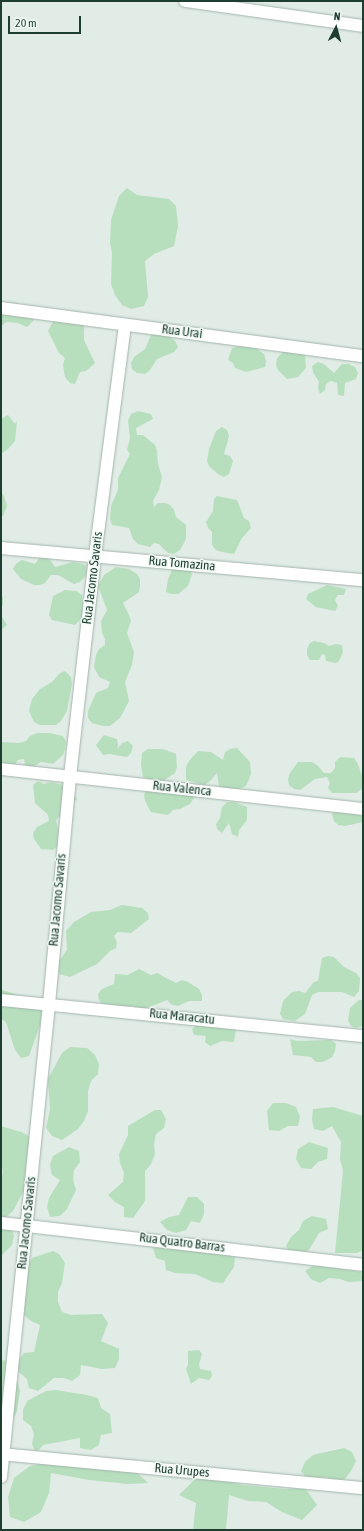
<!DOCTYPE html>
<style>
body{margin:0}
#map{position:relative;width:364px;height:1531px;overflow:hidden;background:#e0ece5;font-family:"Asap Condensed",sans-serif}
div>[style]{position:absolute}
.green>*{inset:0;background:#b7dfbd}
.roads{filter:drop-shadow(0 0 1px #a2b4ac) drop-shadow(0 0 1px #a2b4ac)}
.minor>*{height:12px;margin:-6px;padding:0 6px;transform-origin:6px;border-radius:6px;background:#fff}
.secondary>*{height:12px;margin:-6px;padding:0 6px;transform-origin:6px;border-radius:6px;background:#fff}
span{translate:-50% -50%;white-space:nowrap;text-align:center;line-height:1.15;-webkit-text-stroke:3px #f1f9f4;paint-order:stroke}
.street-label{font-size:13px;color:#1f3e32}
.frame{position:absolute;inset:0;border:2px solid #1f3e32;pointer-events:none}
.north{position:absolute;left:316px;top:8px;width:40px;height:40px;-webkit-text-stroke:3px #f1f9f4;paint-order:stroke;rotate:6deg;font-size:11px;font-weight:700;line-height:16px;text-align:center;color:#1f3e32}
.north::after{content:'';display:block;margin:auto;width:14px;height:18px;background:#1f3e32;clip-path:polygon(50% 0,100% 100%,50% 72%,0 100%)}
.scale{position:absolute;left:8px;top:16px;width:73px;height:18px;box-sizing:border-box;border:2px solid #1f3e32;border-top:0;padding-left:5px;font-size:12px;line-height:14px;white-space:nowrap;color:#1f3e32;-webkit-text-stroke:3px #f1f9f4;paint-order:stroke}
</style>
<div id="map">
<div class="green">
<i style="clip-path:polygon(127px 188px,137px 195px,169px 199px,176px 206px,178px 226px,174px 246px,154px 254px,145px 261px,148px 297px,144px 306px,131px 309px,122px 305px,115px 295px,111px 284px,112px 253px,110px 243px,111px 220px,119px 196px)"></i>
<i style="clip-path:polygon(1px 302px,17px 303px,28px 310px,34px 320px,27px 327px,18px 323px,7px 322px,1px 326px)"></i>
<i style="clip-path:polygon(54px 320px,81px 321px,84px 326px,84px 340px,95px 363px,86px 371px,80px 372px,75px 384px,70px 383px,65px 377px,63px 365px,65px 358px,59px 353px,48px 331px)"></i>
<i style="clip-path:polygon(152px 333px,166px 334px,175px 341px,178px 347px,174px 352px,157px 359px,150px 370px,145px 374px,137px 373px,132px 369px,131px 363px,134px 357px,145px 349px)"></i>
<i style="clip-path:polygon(246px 345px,252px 346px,264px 354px,266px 361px,265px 367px,246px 372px,235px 368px,233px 363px,228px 360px,232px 348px)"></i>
<i style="clip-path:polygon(286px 349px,305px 355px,306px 368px,298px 377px,287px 379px,278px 370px,276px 365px,277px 358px)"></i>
<i style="clip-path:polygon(318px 362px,324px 364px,334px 373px,342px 364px,349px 364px,355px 367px,358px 373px,356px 379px,345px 383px,344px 396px,338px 395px,337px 383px,331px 381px,326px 384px,325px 390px,320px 394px,318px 388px,319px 382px,313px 372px,312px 366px)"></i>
<i style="clip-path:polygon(138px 411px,151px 414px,153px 419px,136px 428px,137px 435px,143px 435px,155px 445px,157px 451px,158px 464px,162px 477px,159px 490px,153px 501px,154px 507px,158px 503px,165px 503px,170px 505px,174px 510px,176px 517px,186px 525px,186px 539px,180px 550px,174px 554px,168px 553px,159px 544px,154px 543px,150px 547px,138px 544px,133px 539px,129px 528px,112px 525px,110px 519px,111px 506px,118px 490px,118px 478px,130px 454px,127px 450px,130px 438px,128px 420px,131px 414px)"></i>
<i style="clip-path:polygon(8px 415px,15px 424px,17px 421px,15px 441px,8px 449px,1px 454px,1px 419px)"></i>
<i style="clip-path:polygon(222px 427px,227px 430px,229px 436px,224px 454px,230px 456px,233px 461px,229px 474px,224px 477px,218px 474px,209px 466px,207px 461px,209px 449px,216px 431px)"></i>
<i style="clip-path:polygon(1px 492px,4px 496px,7px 506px,3px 516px,1px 516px)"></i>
<i style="clip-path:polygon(217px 496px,237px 500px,244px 518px,249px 521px,251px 528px,242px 538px,234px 554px,222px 552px,216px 550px,212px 545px,212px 532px,208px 528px,206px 522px,213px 511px,214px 499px)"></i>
<i style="clip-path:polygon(42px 554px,48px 557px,55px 567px,73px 562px,86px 565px,87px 572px,84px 578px,80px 582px,74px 584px,58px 575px,51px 575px,45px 583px,40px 585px,34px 585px,21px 579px,13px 569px,16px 564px,22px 560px,35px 564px)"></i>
<i style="clip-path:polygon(116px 567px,129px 569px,137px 574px,140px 579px,140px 586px,139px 592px,123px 603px,129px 615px,131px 621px,127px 633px,134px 652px,132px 665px,125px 682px,129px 701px,120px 718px,110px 726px,103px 726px,92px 723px,88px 718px,88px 711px,96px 693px,108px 688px,110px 682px,99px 677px,94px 667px,96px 655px,99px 649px,105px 645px,105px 639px,102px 633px,101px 621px,107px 610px,98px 586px,104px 575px)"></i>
<i style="clip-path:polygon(173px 568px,189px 568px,192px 574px,188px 586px,178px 594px,171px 594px,166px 592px,168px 579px)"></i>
<i style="clip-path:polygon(327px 585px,346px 589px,344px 595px,338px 595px,335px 600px,338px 606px,335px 611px,316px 607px,306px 599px,308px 594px)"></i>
<i style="clip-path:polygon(65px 590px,76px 591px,82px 595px,83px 602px,82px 614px,80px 620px,75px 625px,52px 620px,49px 615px,53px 596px)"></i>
<i style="clip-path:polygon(1px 596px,3px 597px,3px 604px,1px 610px,2px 617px,7px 625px,1px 630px)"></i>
<i style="clip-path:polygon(314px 641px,324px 643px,329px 646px,335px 644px,342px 645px,343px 652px,339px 661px,336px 663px,326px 661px,325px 655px,322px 654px,319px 660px,310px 660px,307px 655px,307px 649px,310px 643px)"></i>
<i style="clip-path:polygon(65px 671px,71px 677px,72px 684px,67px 711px,61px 721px,56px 725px,40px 725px,34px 722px,29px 711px,32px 699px,40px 689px,52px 682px,60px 673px)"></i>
<i style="clip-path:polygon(37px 733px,50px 733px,63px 736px,66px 742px,65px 749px,63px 755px,53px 764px,41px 762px,31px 768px,25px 765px,24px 759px,18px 760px,14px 766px,1px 765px,1px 742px,19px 743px,26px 741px,30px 736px)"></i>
<i style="clip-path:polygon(104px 735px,117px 739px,118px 745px,117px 749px,122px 743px,128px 741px,133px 746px,131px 753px,127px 757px,109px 754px,103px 755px,96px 745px)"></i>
<i style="clip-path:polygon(237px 748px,250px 762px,251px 774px,246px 786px,235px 791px,223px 790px,219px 786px,217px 773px,209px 782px,204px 785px,186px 780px,186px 767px,189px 761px,198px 751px,211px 752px,223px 760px,225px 752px,230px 749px)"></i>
<i style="clip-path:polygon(148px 749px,163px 749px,176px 754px,177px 767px,175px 773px,160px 783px,143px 777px,141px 765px,142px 753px)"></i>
<i style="clip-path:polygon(340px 757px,354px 758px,358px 764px,362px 776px,362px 789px,356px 793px,332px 793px,328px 788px,330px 783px,327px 777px,315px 779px,300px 790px,294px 789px,289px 785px,288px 779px,290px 773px,298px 762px,312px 762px,317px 765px,324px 773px,331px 773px,335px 768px,335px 762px)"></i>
<i style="clip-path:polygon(38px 781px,44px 784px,51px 782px,71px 787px,77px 799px,56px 820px,59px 833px,58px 846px,53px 850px,41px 849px,34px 839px,33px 833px,37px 827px,49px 821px,48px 815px,35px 803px,33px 785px)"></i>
<i style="clip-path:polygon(173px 788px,191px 792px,194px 798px,190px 804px,180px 809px,173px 810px,168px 815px,151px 812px,145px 801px,144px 795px,146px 790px,165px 793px)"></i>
<i style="clip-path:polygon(227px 802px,234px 802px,247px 807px,247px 820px,239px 830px,238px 837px,232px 834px,229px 823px,222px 833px,217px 829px,216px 824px,220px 818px,222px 807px)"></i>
<i style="clip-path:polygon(336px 810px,356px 813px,363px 817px,363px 822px,345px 826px,338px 825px,334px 821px,332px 814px)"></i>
<i style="clip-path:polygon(122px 905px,142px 908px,148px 913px,149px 919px,131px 933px,118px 932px,114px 936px,117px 942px,116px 948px,110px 951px,97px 964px,70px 977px,59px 974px,58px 967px,59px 961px,67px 950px,66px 931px,74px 922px,91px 912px,110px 910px)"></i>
<i style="clip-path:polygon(328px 956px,334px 957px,344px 967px,356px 973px,360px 978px,359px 991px,354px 997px,342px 992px,318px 992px,312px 995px,305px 1014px,295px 1021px,283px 1019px,280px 1014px,283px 1001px,292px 992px,299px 991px,305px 993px,314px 982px,318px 981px,322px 958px)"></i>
<i style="clip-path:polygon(139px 969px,151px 975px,157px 973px,176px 983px,182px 980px,188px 982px,199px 989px,202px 995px,202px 1001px,189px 1001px,178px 1006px,172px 1005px,167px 1000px,144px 1009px,132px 1006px,127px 1011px,103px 1005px,99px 1000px,98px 994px,102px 989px,114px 984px,115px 974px,128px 975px)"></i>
<i style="clip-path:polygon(1px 986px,2px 990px,33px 1000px,41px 1007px,43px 1017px,29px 1056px,21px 1058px,15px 1050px,6px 1022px,1px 1019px)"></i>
<i style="clip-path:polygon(359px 1000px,363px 1000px,363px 1026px,356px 1028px,351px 1026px,348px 1021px,350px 1008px)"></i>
<i style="clip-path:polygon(198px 1024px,236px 1028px,234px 1042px,222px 1041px,210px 1046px,205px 1042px,206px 1036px,194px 1035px,192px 1029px)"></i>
<i style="clip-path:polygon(290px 1039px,297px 1041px,331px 1040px,336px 1044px,335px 1051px,332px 1057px,327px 1060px,322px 1062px,316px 1062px,311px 1057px,293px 1055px)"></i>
<i style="clip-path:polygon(70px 1047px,87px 1048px,95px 1055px,99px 1064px,98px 1074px,91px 1081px,88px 1091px,88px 1111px,84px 1121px,78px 1129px,62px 1140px,52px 1136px,46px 1128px,50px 1109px,48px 1079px,62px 1053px)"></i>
<i style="clip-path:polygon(273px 1103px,286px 1103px,296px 1107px,300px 1117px,298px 1126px,288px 1126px,279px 1131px,269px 1130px,267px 1111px)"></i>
<i style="clip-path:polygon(333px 1107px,363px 1116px,363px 1250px,357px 1253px,335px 1253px,343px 1171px,340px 1159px,341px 1142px,332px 1126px,323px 1131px,314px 1129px,312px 1119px,313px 1109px)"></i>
<i style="clip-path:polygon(155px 1110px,161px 1110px,166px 1119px,164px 1128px,156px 1134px,154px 1144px,155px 1154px,151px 1164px,145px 1171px,145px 1201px,133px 1218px,124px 1217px,124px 1207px,115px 1202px,108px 1195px,123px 1182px,124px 1173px,120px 1163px,119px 1154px,128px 1135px,128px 1126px)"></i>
<i style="clip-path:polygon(1px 1126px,21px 1132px,31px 1137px,27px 1185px,13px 1211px,6px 1217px,14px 1235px,12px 1245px,1px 1256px,1px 1182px,3px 1171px,1px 1164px)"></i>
<i style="clip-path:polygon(309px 1142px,328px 1148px,327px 1159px,318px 1162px,311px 1169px,301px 1168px,296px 1159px,298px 1149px)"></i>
<i style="clip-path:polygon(69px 1147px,79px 1151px,80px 1162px,74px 1170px,73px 1180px,76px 1190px,67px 1209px,60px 1216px,50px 1217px,47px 1207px,49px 1198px,60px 1180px,52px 1175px,50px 1165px,53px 1156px)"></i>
<i style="clip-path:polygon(188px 1197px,197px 1197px,204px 1204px,204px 1214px,200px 1223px,191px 1221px,186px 1230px,176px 1233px,167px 1230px,160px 1222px,169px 1217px,179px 1215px)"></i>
<i style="clip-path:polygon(312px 1216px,326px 1219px,328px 1229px,319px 1233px,309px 1250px,301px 1255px,291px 1255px,286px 1246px,291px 1237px,299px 1230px,303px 1221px)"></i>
<i style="clip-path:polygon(181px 1246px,232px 1248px,235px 1257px,234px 1267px,223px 1283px,213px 1282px,195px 1274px,175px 1273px,166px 1270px,165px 1261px,156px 1258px,153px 1248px)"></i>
<i style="clip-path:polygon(53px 1251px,59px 1254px,65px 1263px,62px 1283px,58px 1292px,58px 1302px,62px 1312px,71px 1315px,102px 1314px,108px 1323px,101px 1341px,119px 1349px,119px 1359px,115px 1368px,102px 1369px,81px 1365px,80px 1375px,72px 1381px,64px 1378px,54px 1378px,38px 1391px,29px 1388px,27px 1379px,19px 1372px,18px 1361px,24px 1353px,34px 1352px,40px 1325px,31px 1321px,23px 1314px,21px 1304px,26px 1295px,24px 1286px,27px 1266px,32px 1258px)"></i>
<i style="clip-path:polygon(314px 1265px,361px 1272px,363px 1281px,348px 1282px,340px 1279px,329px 1278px,320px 1283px,311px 1279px,305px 1271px)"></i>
<i style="clip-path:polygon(199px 1350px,202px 1354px,199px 1364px,200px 1369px,211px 1371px,212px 1376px,209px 1380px,199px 1378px,191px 1384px,186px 1369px,188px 1365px,188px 1351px)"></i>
<i style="clip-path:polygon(1px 1360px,12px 1362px,20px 1391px,17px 1411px,13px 1420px,1px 1439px)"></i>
<i style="clip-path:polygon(56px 1390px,87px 1395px,98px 1398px,101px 1408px,110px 1414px,112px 1433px,101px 1435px,99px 1445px,91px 1450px,80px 1448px,80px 1438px,43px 1445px,36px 1453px,32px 1444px,34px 1434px,31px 1426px,23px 1420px,23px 1410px,27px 1401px,46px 1391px)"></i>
<i style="clip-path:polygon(344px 1448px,352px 1452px,356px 1461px,351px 1471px,345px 1479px,334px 1481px,326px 1477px,307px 1479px,301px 1471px,305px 1462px,313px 1455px)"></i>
<i style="clip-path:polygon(51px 1462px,132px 1468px,148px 1483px,128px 1484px,89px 1480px,51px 1473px,49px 1493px,41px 1512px,24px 1522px,10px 1517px,8px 1497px,14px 1478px,30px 1466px)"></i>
<i style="clip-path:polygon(202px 1475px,242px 1485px,285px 1489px,305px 1488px,317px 1505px,302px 1520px,282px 1512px,266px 1502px,248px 1501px,229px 1495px,226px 1530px,193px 1530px,196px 1503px,179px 1495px,193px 1481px)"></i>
</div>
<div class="roads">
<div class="minor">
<i style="left:1px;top:308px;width:365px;rotate:7.6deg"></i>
<i style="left:1px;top:548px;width:363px;rotate:5.1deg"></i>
<i style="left:1px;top:769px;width:364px;rotate:6.3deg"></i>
<i style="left:1px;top:1000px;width:364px;rotate:5.7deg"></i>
<i style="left:1px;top:1223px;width:364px;rotate:6.6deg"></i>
<i style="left:1px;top:1454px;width:364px;rotate:5.4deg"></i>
<i style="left:1px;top:1477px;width:475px;rotate:-84.2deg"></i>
<i style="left:49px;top:1004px;width:229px;rotate:-84.7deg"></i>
<i style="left:70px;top:776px;width:221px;rotate:-83.5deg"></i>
<i style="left:95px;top:556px;width:233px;rotate:-82.6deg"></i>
</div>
<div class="secondary">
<i style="left:185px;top:1px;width:180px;rotate:8deg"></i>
</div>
</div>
<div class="street-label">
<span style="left:182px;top:332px;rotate:7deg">Rua Urai</span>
<span style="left:182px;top:564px;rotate:5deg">Rua Tomazina</span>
<span style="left:93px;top:578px;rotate:-83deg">Rua Jacomo Savaris</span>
<span style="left:182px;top:789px;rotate:6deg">Rua Valenca</span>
<span style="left:58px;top:900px;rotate:-85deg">Rua Jacomo Savaris</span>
<span style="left:182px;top:1017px;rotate:6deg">Rua Maracatu</span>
<span style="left:27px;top:1223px;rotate:-84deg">Rua Jacomo Savaris</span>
<span style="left:182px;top:1243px;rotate:7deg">Rua Quatro Barras</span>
<span style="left:182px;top:1471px;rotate:5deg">Rua Urupes</span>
</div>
<div class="frame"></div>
<div class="north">N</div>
<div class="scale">20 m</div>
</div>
